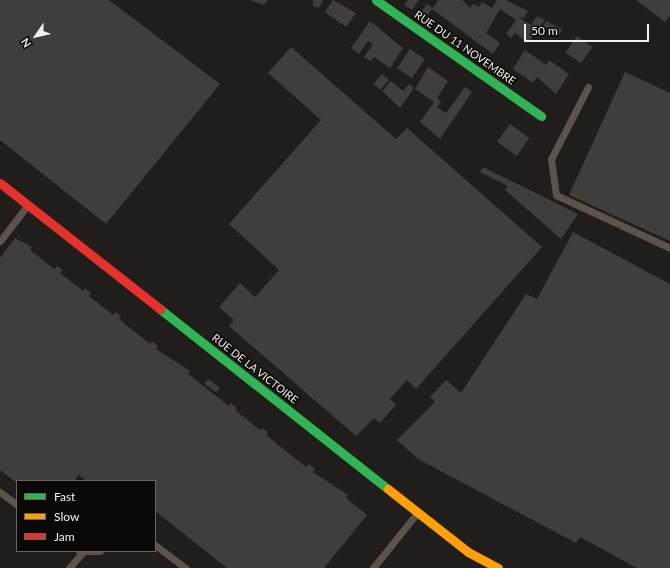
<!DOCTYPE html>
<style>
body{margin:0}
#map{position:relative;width:670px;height:568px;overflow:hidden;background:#201d1a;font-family:Lato,sans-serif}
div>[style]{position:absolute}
.building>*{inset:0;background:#403d3a;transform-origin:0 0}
.lane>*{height:7px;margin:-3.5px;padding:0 3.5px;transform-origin:3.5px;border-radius:3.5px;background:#5c534d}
.fast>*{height:9px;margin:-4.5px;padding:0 4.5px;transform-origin:4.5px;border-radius:4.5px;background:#30b455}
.slow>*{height:9px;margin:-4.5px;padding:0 4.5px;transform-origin:4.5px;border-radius:4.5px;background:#ff9f0a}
.jam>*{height:9px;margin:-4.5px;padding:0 4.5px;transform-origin:4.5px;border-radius:4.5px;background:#e5322d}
span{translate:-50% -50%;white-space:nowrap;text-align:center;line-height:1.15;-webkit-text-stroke:3px #0b0806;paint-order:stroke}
.street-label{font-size:11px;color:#f3efea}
.legend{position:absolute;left:16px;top:480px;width:140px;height:72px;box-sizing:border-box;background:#0b0806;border:1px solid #686461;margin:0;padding:5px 7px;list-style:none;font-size:12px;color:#f3efea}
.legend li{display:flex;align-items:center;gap:8px;height:20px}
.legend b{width:20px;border:1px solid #686461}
.north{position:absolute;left:16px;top:16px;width:40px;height:40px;-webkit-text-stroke:3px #0b0806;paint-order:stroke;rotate:236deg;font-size:11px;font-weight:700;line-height:16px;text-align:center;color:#f3efea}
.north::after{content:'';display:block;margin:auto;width:14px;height:18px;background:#f3efea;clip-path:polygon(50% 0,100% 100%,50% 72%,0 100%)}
.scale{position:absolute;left:524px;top:24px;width:125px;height:18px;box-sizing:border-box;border:2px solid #f3efea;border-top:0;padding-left:5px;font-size:12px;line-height:14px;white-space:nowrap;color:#f3efea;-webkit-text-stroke:3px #0b0806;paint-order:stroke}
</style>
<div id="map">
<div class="building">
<i style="clip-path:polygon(0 0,109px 0,220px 84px,106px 224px,0 140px)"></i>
<i style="clip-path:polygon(250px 0,268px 0,264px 5px)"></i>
<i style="clip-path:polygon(313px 0,323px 0,319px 8px,313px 6px)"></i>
<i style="clip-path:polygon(333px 0,356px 13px,346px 27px,325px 12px)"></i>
<i style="clip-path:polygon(408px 0,419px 0,412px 10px,404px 5px)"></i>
<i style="clip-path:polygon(438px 0,462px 0,470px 8px,473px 4px,479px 7px,482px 2px,492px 8px,497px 0,506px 0,528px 11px,524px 18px,518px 17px,531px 25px,537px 16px,545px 20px,528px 43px,515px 33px,511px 38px,506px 34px,516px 20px,500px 9px,486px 33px,500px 43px,493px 54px,432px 9px,425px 19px,419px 15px,427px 4px,433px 8px)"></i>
<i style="clip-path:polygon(636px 0,670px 0,670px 15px,665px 22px)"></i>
<i style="clip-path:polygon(370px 21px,403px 48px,390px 68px,374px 57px,371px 61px,364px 57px,373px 44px,368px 41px,359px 54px,351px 48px)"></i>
<i style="left:546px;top:21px;width:18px;height:6px;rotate:27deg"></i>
<i style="left:577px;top:36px;width:19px;height:20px;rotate:35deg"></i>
<i style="clip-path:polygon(291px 47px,396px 139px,407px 128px,542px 247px,416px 389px,407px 380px,390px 399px,396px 405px,380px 423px,374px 418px,356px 436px,229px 326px,234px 320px,219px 307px,240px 283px,255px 297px,279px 270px,229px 224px,321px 120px,268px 73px)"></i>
<i style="left:410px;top:49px;width:18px;height:23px;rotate:34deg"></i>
<i style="clip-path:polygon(525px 50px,546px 65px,549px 60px,569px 74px,556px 94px,537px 77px,533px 83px,513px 69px)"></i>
<i style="clip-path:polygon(428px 67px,448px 81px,437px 98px,441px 101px,437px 107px,446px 113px,465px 87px,472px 92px,440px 139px,420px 122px,434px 102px,415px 89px)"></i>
<i style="clip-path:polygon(625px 72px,670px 93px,670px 241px,569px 195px)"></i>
<i style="left:382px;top:74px;width:9px;height:13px;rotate:41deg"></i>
<i style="clip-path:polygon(391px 81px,403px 91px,409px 84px,414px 88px,400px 108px,382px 91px)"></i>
<i style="left:510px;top:124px;width:24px;height:22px;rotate:36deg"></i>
<i style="clip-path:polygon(483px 167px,578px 214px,561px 239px,505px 190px,508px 186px,480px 172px)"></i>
<i style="clip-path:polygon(573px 232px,670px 284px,670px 568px,637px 568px,580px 537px,576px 543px,418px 459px,397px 440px,435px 402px,430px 397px,446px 380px,461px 393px,526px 294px,537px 299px)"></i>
<i style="clip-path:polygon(15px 238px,32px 247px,30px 250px,54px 269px,57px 266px,63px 270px,60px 273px,83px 291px,85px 288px,91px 293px,89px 296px,113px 315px,116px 312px,121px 316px,119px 319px,150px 344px,152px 341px,158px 346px,156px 349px,190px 371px,188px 374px,229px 406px,231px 403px,237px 408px,235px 410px,260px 430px,262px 428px,268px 432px,266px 435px,306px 467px,309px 464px,315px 469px,313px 472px,348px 495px,346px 498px,367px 515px,324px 568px,227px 568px,155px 511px,155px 481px,86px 481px,79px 475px,74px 481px,17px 483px,0 470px,0 258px)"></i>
<i style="left:208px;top:379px;width:15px;height:6px;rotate:37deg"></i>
</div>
<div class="lane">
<i style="left:588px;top:87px;width:81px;rotate:117.2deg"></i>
<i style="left:551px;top:159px;width:36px;rotate:82deg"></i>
<i style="left:556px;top:195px;width:126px;rotate:24.9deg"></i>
<i style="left:0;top:241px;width:44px;rotate:-52.4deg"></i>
<i style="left:0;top:492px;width:21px;rotate:37deg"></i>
<i style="left:155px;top:545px;width:39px;rotate:37deg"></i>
<i style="left:79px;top:551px;width:21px"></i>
<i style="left:69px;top:568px;width:20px;rotate:-49deg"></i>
<i style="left:373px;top:568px;width:70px;rotate:-51.3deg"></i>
</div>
<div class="fast">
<i style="left:376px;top:0;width:202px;rotate:35.1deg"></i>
<i style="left:160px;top:309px;width:290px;rotate:38.3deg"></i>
</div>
<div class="slow">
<i style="left:388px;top:489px;width:102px;rotate:38.2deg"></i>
<i style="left:468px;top:552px;width:34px;rotate:28deg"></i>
</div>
<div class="jam">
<i style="left:0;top:183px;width:204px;rotate:38.2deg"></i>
</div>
<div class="street-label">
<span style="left:465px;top:48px;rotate:35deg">RUE DU 11 NOVEMBRE</span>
<span style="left:255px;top:369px;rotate:38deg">RUE DE LA VICTOIRE</span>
</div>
<ul class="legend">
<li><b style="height:5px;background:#30b455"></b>Fast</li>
<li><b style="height:5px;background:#ff9f0a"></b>Slow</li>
<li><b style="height:5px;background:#e5322d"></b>Jam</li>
</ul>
<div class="north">N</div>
<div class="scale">50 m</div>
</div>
